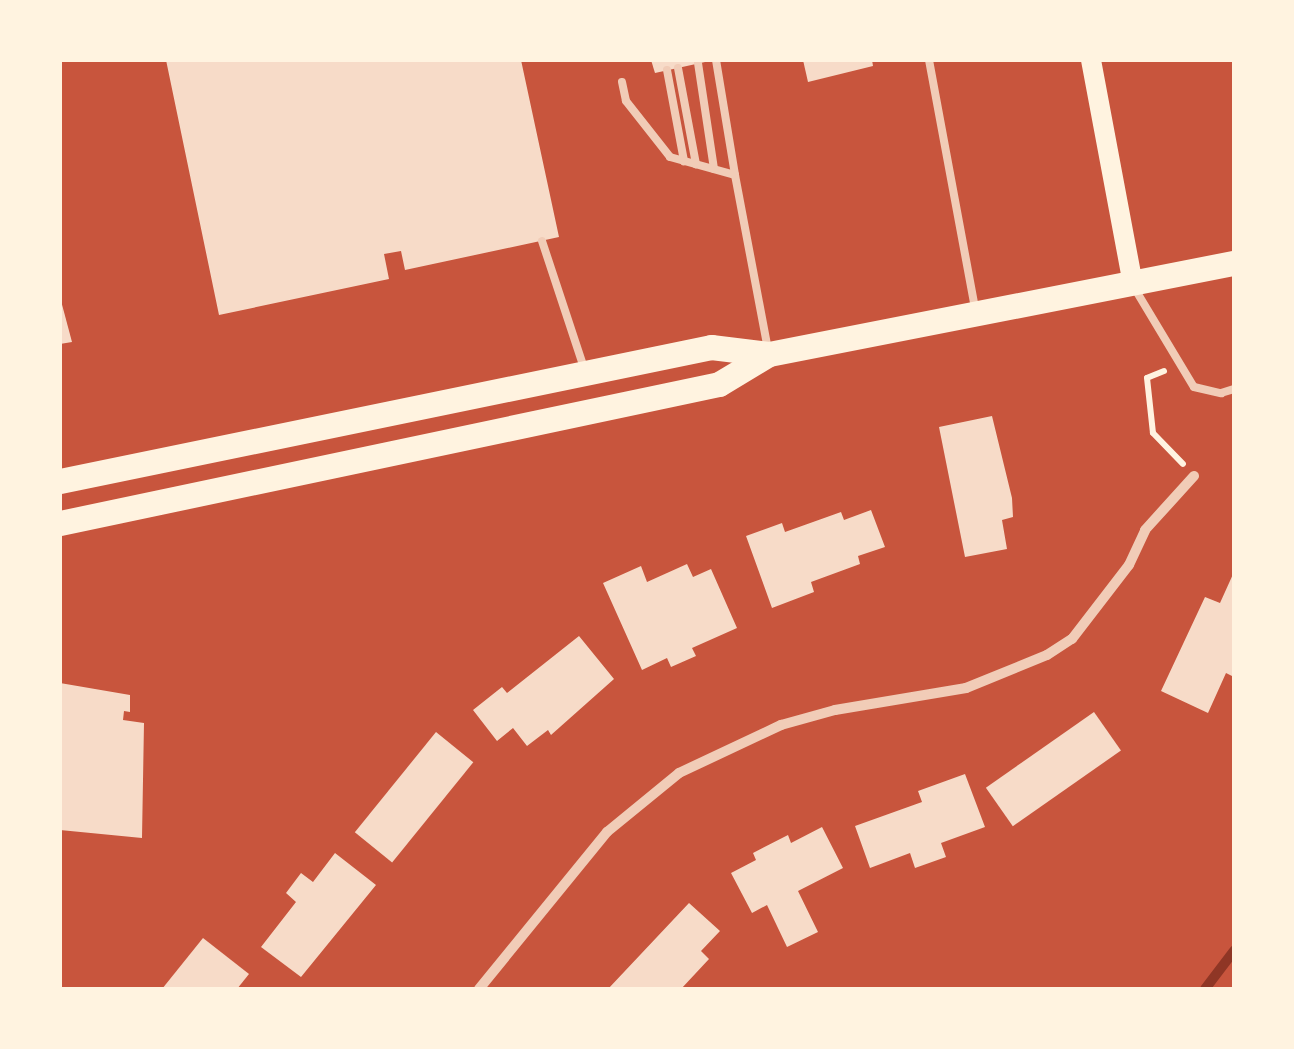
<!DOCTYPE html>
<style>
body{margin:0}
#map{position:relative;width:1294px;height:1049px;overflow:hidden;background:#c8553d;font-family:"Exo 2",sans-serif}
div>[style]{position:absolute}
.stream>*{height:10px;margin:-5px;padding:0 5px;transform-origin:5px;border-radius:5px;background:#8f3625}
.building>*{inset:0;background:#f7dbc8;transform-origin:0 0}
.path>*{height:6px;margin:-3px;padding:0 3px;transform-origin:3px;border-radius:3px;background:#fff3e0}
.service>*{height:8px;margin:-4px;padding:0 4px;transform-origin:4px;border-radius:4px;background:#f1ccb7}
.minor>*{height:10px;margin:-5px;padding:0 5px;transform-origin:5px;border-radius:5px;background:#f1ccb7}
.secondary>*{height:20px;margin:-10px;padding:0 10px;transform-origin:10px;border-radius:10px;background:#fff3e0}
.primary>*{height:25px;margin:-12.5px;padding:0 12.5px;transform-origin:12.5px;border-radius:12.5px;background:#fff3e0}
span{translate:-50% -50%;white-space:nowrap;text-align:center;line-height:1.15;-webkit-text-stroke:9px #fff3e0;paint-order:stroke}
.frame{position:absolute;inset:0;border:62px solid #fff3e0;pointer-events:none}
</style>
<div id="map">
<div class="stream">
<i style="left:1205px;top:989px;width:48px;rotate:-52.7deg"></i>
</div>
<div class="building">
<i style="clip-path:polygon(166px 60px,521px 60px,559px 237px,405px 270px,401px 251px,384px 254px,389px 279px,219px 315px)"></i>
<i style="clip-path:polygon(651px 60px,705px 60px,705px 62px,655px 73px)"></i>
<i style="clip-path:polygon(803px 60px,872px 60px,873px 66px,808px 82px)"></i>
<i style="clip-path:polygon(60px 297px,72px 342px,60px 344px)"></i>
<i style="clip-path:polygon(992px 416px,1012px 498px,1013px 517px,1002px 520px,1007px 549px,965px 557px,939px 427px)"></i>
<i style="clip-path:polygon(871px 510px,885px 547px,858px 556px,860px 564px,811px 582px,814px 592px,772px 608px,746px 536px,782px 523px,785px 532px,841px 512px,844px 520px)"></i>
<i style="clip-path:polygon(687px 564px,693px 577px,711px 569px,737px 628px,692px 648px,696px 656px,671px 667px,667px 658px,642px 670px,603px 583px,641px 566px,647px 582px)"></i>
<i style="clip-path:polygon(1234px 572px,1234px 677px,1226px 673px,1208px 713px,1161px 691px,1205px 597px,1220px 603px)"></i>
<i style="clip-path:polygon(579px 636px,614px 679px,551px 735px,548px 730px,527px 746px,513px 728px,497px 741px,473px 710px,502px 687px,507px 693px)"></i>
<i style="clip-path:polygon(60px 683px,130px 695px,130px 712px,124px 711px,123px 720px,144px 723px,142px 838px,60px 830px)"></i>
<i style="left:1094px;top:712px;width:47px;height:132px;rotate:55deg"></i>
<i style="left:436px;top:732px;width:48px;height:129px;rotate:39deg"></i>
<i style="clip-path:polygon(965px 774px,985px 827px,941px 843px,946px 857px,915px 868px,910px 853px,870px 868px,855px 826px,922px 802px,918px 791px)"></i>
<i style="clip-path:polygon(822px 827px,843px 868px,798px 891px,818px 932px,787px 947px,767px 905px,752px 913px,731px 873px,756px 860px,753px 853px,788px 835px,791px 843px)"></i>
<i style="clip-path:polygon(335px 853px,376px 885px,301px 977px,261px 947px,296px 902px,286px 893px,301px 873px,313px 882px)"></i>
<i style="clip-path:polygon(689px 903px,720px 931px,701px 951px,709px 959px,681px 989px,608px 989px)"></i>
<i style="clip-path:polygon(203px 938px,249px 974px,237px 989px,162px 989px)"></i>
</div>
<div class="path">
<i style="left:1164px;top:371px;width:18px;rotate:158deg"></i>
<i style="left:1147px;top:378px;width:55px;rotate:83.8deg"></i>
<i style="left:1153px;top:433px;width:43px;rotate:45.9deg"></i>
</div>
<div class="service">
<i style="left:716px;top:60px;width:117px;rotate:80.6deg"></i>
<i style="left:929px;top:60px;width:253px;rotate:79.5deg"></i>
<i style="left:698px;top:63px;width:107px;rotate:81.4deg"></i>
<i style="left:678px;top:68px;width:98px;rotate:79.4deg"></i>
<i style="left:667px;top:70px;width:93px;rotate:79.4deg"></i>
<i style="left:622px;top:82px;width:19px;rotate:78deg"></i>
<i style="left:626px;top:101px;width:71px;rotate:51.8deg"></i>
<i style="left:670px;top:157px;width:67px;rotate:15.5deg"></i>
<i style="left:735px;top:175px;width:178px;rotate:79.3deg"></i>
<i style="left:542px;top:241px;width:134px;rotate:71.7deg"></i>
<i style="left:1135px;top:289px;width:114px;rotate:59deg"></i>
<i style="left:1194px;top:387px;width:28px;rotate:13deg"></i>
<i style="left:1221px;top:393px;width:14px;rotate:-17deg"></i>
</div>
<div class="minor">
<i style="left:479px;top:989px;width:203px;rotate:-50.8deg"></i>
<i style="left:607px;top:832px;width:93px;rotate:-39.3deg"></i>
<i style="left:679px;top:773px;width:113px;rotate:-25.2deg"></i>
<i style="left:781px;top:725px;width:56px;rotate:-15.5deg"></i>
<i style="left:835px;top:710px;width:133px;rotate:-9.5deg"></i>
<i style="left:966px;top:688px;width:87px;rotate:-22.2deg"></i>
<i style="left:1047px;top:655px;width:30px;rotate:-33deg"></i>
<i style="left:1072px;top:639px;width:93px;rotate:-52.4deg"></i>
<i style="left:1129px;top:565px;width:38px;rotate:-65deg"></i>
<i style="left:1145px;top:530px;width:73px;rotate:-47.8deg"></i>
</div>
<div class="secondary">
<i style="left:1091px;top:60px;width:228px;rotate:79.4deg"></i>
</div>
<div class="primary">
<i style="left:60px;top:481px;width:665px;rotate:-11.63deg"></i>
<i style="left:711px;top:347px;width:58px;rotate:6.9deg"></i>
<i style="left:769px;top:354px;width:474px;rotate:-11.1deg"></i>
<i style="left:60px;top:523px;width:673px;rotate:-11.91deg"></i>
<i style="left:719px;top:384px;width:58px;rotate:-31deg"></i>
</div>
<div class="frame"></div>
</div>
